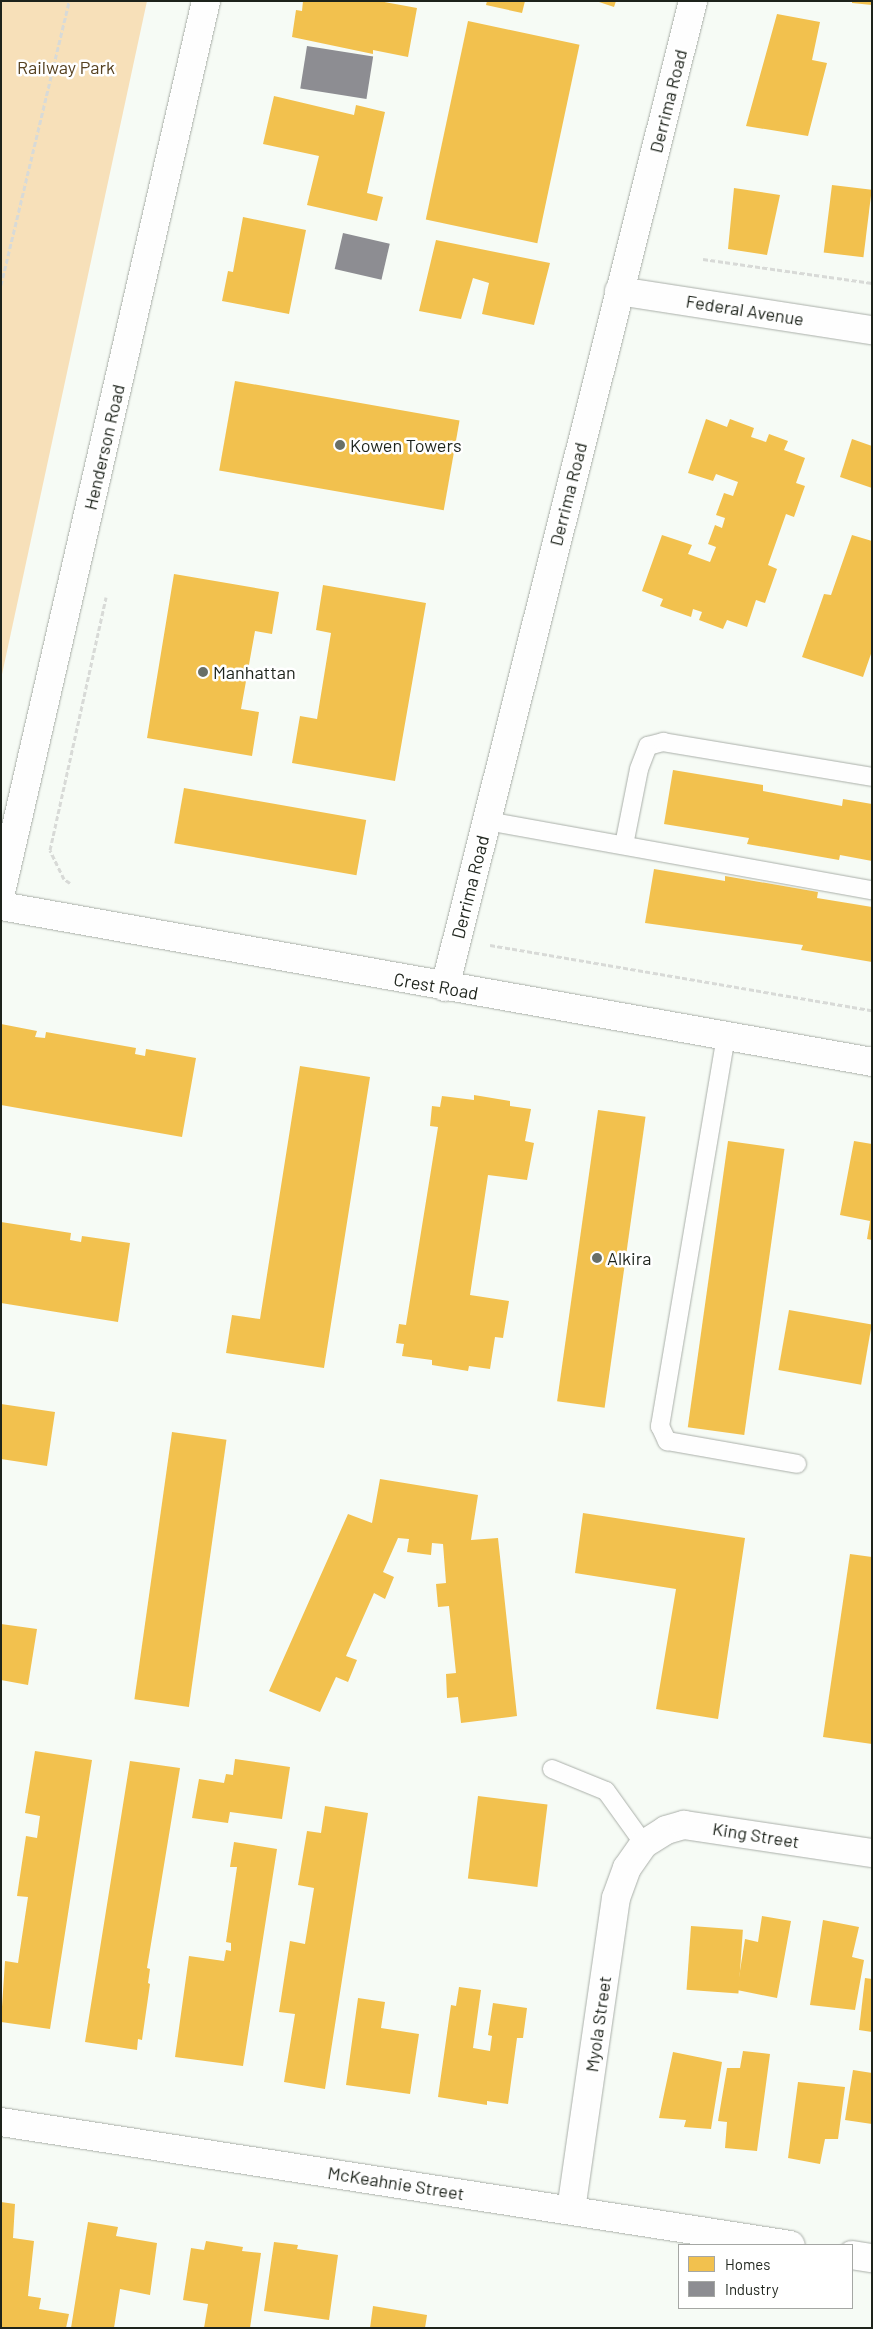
<!DOCTYPE html>
<style>
body{margin:0}
#map{position:relative;width:873px;height:2329px;overflow:hidden;background:#f6fbf5;font-family:Barlow,sans-serif}
div>[style]{position:absolute}
.green>*{inset:0;background:#f7e0b9}
.homes>*{inset:0;background:#f2c14e;transform-origin:0 0}
.industry>*{inset:0;background:#8d8d92;transform-origin:0 0}
.path>*{height:3px;margin-top:-1.5px;transform-origin:0;background:repeating-linear-gradient(90deg,#d8dad7 0 5px,transparent 0 7.5px)}
.roads{filter:drop-shadow(0 0 1px #aaafa9) drop-shadow(0 0 1px #aaafa9)}
.lane>*{height:18px;margin:-9px;padding:0 9px;transform-origin:9px;border-radius:9px;background:#fefefe}
.street>*{height:28px;margin:-14px;padding:0 14px;transform-origin:14px;border-radius:14px;background:#fefefe}
.secondary>*{height:28px;margin:-14px;padding:0 14px;transform-origin:14px;border-radius:14px;background:#fefefe}
.dots>*{width:14px;height:14px;translate:-50% -50%;box-sizing:border-box;border:2px solid #fff;border-radius:50%}
span{translate:-50% -50%;white-space:nowrap;text-align:center;line-height:1.15;-webkit-text-stroke:5px #fff;paint-order:stroke}
.park-label{font-size:18px;color:#564120}
.street-label{font-size:18px;color:#1d231b}
.poi-label{font-size:18px;color:#1d231b}
.left{translate:0 -50%;text-align:left}
.frame{position:absolute;inset:0;border:2px solid #1d231b;pointer-events:none}
.legend{position:absolute;left:678px;top:2244px;width:175px;height:65px;box-sizing:border-box;background:#fff;border:1px solid #a5a7a4;margin:0;padding:6px 9px;list-style:none;font-size:15px;color:#1d231b}
.legend li{display:flex;align-items:center;gap:10px;height:25px}
.legend b{width:25px;border:1px solid #a5a7a4}
</style>
<div id="map">
<div class="green">
<i style="clip-path:polygon(1px 1px,147px 1px,1px 679px)"></i>
</div>
<div class="homes">
<i style="clip-path:polygon(303px 1px,379px 1px,417px 8px,408px 57px,373px 50px,373px 54px,292px 37px,296px 10px,302px 11px)"></i>
<i style="clip-path:polygon(487px 1px,525px 1px,522px 13px,486px 5px)"></i>
<i style="clip-path:polygon(596px 1px,616px 1px,614px 7px)"></i>
<i style="clip-path:polygon(852px 1px,872px 1px,872px 5px,852px 3px)"></i>
<i style="clip-path:polygon(777px 14px,820px 22px,812px 60px,827px 63px,808px 136px,746px 126px)"></i>
<i style="left:468px;top:21px;width:114px;height:203px;rotate:12deg"></i>
<i style="clip-path:polygon(274px 96px,354px 115px,356px 105px,385px 112px,367px 193px,383px 197px,377px 221px,307px 205px,319px 156px,263px 144px)"></i>
<i style="left:832px;top:185px;width:40px;height:68px;rotate:7deg"></i>
<i style="clip-path:polygon(734px 188px,780px 195px,767px 255px,728px 249px)"></i>
<i style="clip-path:polygon(243px 217px,306px 230px,289px 314px,222px 301px,228px 271px,233px 272px)"></i>
<i style="clip-path:polygon(436px 240px,550px 263px,534px 325px,482px 314px,489px 283px,473px 278px,461px 319px,419px 311px)"></i>
<i style="left:235px;top:381px;width:228px;height:91px;rotate:10deg"></i>
<i style="clip-path:polygon(706px 419px,727px 427px,730px 419px,754px 428px,751px 437px,766px 442px,769px 434px,788px 441px,784px 450px,805px 458px,796px 483px,805px 486px,794px 517px,786px 514px,768px 565px,777px 569px,765px 603px,756px 600px,747px 627px,727px 620px,723px 629px,699px 620px,702px 612px,693px 609px,691px 617px,660px 606px,663px 599px,642px 591px,662px 535px,692px 545px,688px 554px,710px 562px,716px 547px,708px 544px,715px 525px,722px 528px,725px 518px,716px 515px,724px 493px,733px 496px,738px 482px,716px 474px,713px 481px,688px 473px)"></i>
<i style="clip-path:polygon(852px 439px,872px 446px,872px 488px,840px 477px)"></i>
<i style="clip-path:polygon(852px 535px,872px 541px,872px 651px,863px 677px,802px 657px,824px 594px,831px 595px)"></i>
<i style="clip-path:polygon(174px 574px,279px 592px,272px 634px,255px 631px,241px 709px,259px 712px,252px 756px,147px 738px)"></i>
<i style="clip-path:polygon(323px 585px,426px 603px,395px 781px,292px 763px,300px 716px,317px 719px,331px 633px,316px 630px)"></i>
<i style="clip-path:polygon(673px 770px,763px 785px,763px 791px,842px 806px,843px 799px,872px 804px,872px 861px,840px 855px,839px 860px,747px 844px,749px 838px,664px 824px)"></i>
<i style="left:184px;top:788px;width:185px;height:56px;rotate:10deg"></i>
<i style="clip-path:polygon(654px 869px,725px 881px,725px 876px,818px 892px,817px 898px,872px 907px,872px 962px,801px 950px,803px 945px,645px 923px)"></i>
<i style="clip-path:polygon(1px 1024px,37px 1031px,35px 1037px,45px 1038px,46px 1032px,136px 1048px,135px 1054px,145px 1056px,146px 1049px,196px 1058px,182px 1137px,1px 1105px)"></i>
<i style="clip-path:polygon(300px 1066px,370px 1077px,324px 1368px,226px 1353px,232px 1315px,260px 1319px)"></i>
<i style="clip-path:polygon(474px 1095px,510px 1101px,510px 1106px,531px 1109px,525px 1141px,534px 1143px,527px 1180px,488px 1175px,470px 1295px,509px 1301px,503px 1338px,495px 1337px,490px 1369px,469px 1366px,468px 1371px,432px 1365px,432px 1360px,402px 1356px,404px 1344px,396px 1343px,399px 1324px,406px 1325px,438px 1127px,430px 1126px,432px 1106px,440px 1107px,442px 1096px,474px 1100px)"></i>
<i style="left:598px;top:1110px;width:48px;height:294px;rotate:8deg"></i>
<i style="left:728px;top:1141px;width:57px;height:289px;rotate:8deg"></i>
<i style="clip-path:polygon(854px 1141px,872px 1144px,872px 1240px,867px 1239px,870px 1221px,840px 1215px)"></i>
<i style="clip-path:polygon(1px 1222px,71px 1233px,70px 1240px,81px 1242px,82px 1236px,130px 1243px,118px 1322px,1px 1303px)"></i>
<i style="left:789px;top:1310px;width:84px;height:61px;rotate:10deg"></i>
<i style="clip-path:polygon(1px 1404px,55px 1412px,47px 1466px,1px 1459px)"></i>
<i style="left:172px;top:1432px;width:55px;height:270px;rotate:8deg"></i>
<i style="clip-path:polygon(380px 1479px,478px 1495px,471px 1540px,498px 1538px,517px 1716px,461px 1723px,458px 1697px,447px 1698px,446px 1674px,456px 1673px,449px 1606px,438px 1607px,436px 1584px,446px 1583px,443px 1544px,432px 1543px,431px 1555px,407px 1552px,409px 1539px,398px 1538px,383px 1572px,394px 1577px,385px 1599px,374px 1593px,346px 1656px,357px 1660px,348px 1682px,336px 1677px,320px 1712px,269px 1691px,348px 1514px,372px 1523px)"></i>
<i style="clip-path:polygon(583px 1513px,745px 1538px,718px 1719px,656px 1709px,676px 1589px,575px 1573px)"></i>
<i style="clip-path:polygon(850px 1554px,872px 1557px,872px 1744px,823px 1737px)"></i>
<i style="clip-path:polygon(1px 1624px,37px 1629px,28px 1685px,1px 1680px)"></i>
<i style="clip-path:polygon(35px 1751px,92px 1760px,50px 2029px,1px 2022px,5px 1961px,18px 1963px,28px 1897px,17px 1896px,26px 1836px,37px 1838px,40px 1816px,25px 1813px)"></i>
<i style="clip-path:polygon(235px 1759px,290px 1767px,282px 1819px,230px 1812px,228px 1823px,192px 1818px,199px 1779px,224px 1783px,226px 1774px,233px 1775px)"></i>
<i style="clip-path:polygon(130px 1761px,180px 1768px,147px 1968px,150px 1969px,148px 1983px,150px 1984px,142px 2040px,138px 2039px,137px 2050px,85px 2042px)"></i>
<i style="left:478px;top:1796px;width:70px;height:83px;rotate:7deg"></i>
<i style="clip-path:polygon(325px 1806px,368px 1813px,325px 2089px,284px 2082px,295px 2014px,279px 2012px,290px 1941px,305px 1944px,314px 1888px,298px 1885px,307px 1831px,321px 1833px)"></i>
<i style="clip-path:polygon(234px 1842px,277px 1849px,243px 2066px,175px 2057px,189px 1956px,224px 1961px,226px 1950px,231px 1951px,231px 1943px,226px 1942px,237px 1867px,230px 1867px)"></i>
<i style="clip-path:polygon(762px 1916px,791px 1921px,777px 1998px,737px 1990px,745px 1939px,758px 1942px)"></i>
<i style="clip-path:polygon(823px 1920px,859px 1927px,852px 1957px,864px 1960px,855px 2010px,810px 2005px)"></i>
<i style="left:691px;top:1926px;width:52px;height:64px;rotate:4deg"></i>
<i style="clip-path:polygon(865px 1978px,872px 1979px,872px 2032px,859px 2030px)"></i>
<i style="clip-path:polygon(459px 1987px,481px 1990px,473px 2048px,490px 2051px,492px 2036px,488px 2035px,493px 2003px,527px 2008px,523px 2038px,517px 2038px,508px 2104px,487px 2101px,487px 2105px,438px 2097px,451px 2005px,456px 2006px)"></i>
<i style="clip-path:polygon(358px 1998px,385px 2002px,381px 2028px,419px 2034px,410px 2094px,346px 2085px)"></i>
<i style="clip-path:polygon(743px 2051px,770px 2054px,757px 2151px,725px 2148px,727px 2122px,718px 2121px,727px 2068px,740px 2068px)"></i>
<i style="clip-path:polygon(673px 2052px,722px 2062px,711px 2129px,684px 2127px,686px 2120px,659px 2118px)"></i>
<i style="clip-path:polygon(853px 2070px,872px 2073px,872px 2124px,845px 2120px)"></i>
<i style="clip-path:polygon(798px 2082px,845px 2087px,838px 2139px,825px 2139px,820px 2164px,788px 2158px)"></i>
<i style="clip-path:polygon(1px 2202px,15px 2204px,13px 2238px,34px 2241px,28px 2296px,41px 2298px,39px 2309px,69px 2314px,66px 2328px,1px 2328px)"></i>
<i style="clip-path:polygon(88px 2222px,118px 2227px,116px 2236px,157px 2243px,150px 2295px,120px 2289px,114px 2328px,71px 2328px)"></i>
<i style="clip-path:polygon(206px 2241px,243px 2247px,242px 2251px,261px 2253px,250px 2328px,204px 2328px,208px 2304px,183px 2300px,191px 2248px,204px 2250px)"></i>
<i style="clip-path:polygon(274px 2242px,298px 2245px,297px 2249px,338px 2255px,329px 2320px,264px 2311px)"></i>
<i style="clip-path:polygon(373px 2306px,427px 2315px,425px 2328px,370px 2328px)"></i>
</div>
<div class="industry">
<i style="left:307px;top:46px;width:67px;height:43px;rotate:9deg"></i>
<i style="left:343px;top:233px;width:48px;height:37px;rotate:13deg"></i>
</div>
<div class="path">
<i style="left:703px;top:259px;width:171px;rotate:8.1deg"></i>
<i style="left:1px;top:285px;width:292px;rotate:-76.5deg"></i>
<i style="left:70px;top:883px;width:7px;rotate:-146deg"></i>
<i style="left:64px;top:879px;width:32px;rotate:-116deg"></i>
<i style="left:50px;top:850px;width:259px;rotate:-77.5deg"></i>
<i style="left:490px;top:945px;width:387px;rotate:9.7deg"></i>
</div>
<div class="roads">
<div class="lane">
<i style="left:487px;top:821px;width:391px;rotate:10.2deg"></i>
<i style="left:624px;top:845px;width:77px;rotate:-78.8deg"></i>
<i style="left:639px;top:769px;width:25px;rotate:-69deg"></i>
<i style="left:648px;top:746px;width:16px;rotate:-15deg"></i>
<i style="left:663px;top:742px;width:212px;rotate:9.5deg"></i>
<i style="left:726px;top:1036px;width:396px;rotate:99.6deg"></i>
<i style="left:660px;top:1426px;width:17px;rotate:65deg"></i>
<i style="left:667px;top:1441px;width:132px;rotate:10deg"></i>
<i style="left:552px;top:1769px;width:58px;rotate:22.2deg"></i>
<i style="left:606px;top:1791px;width:65px;rotate:54.4deg"></i>
</div>
<div class="street">
<i style="left:619px;top:291px;width:256px;rotate:8.8deg"></i>
<i style="left:1px;top:906px;width:885px;rotate:10.15deg"></i>
<i style="left:445px;top:987px;width:1017px;rotate:-75.88deg"></i>
<i style="left:1px;top:2122px;width:799px;rotate:8.86deg"></i>
<i style="left:571px;top:2210px;width:315px;rotate:-81.8deg"></i>
<i style="left:616px;top:1898px;width:32px;rotate:-70deg"></i>
<i style="left:627px;top:1868px;width:29px;rotate:-55deg"></i>
<i style="left:644px;top:1844px;width:26px;rotate:-32deg"></i>
<i style="left:666px;top:1830px;width:19px;rotate:-16deg"></i>
<i style="left:684px;top:1825px;width:190px;rotate:8.5deg"></i>
<i style="left:852px;top:2255px;width:20px;rotate:9deg"></i>
</div>
<div class="secondary">
<i style="left:1px;top:892px;width:914px;rotate:-77.04deg"></i>
</div>
</div>
<div class="dots">
<i style="left:340px;top:445px;background:#696f67"></i>
<i style="left:203px;top:672px;background:#696f67"></i>
<i style="left:597px;top:1258px;background:#696f67"></i>
</div>
<div class="park-label">
<span style="left:66px;top:67px">Railway Park</span>
</div>
<div class="street-label">
<span style="left:668px;top:101px;rotate:-76deg">Derrima Road</span>
<span style="left:745px;top:310px;rotate:9deg">Federal Avenue</span>
<span style="left:104px;top:447px;rotate:-77deg">Henderson Road</span>
<span style="left:568px;top:494px;rotate:-76deg">Derrima Road</span>
<span style="left:470px;top:887px;rotate:-76deg">Derrima Road</span>
<span style="left:436px;top:986px;rotate:10deg">Crest Road</span>
<span style="left:756px;top:1835px;rotate:9deg">King Street</span>
<span style="left:598px;top:2024px;rotate:-82deg">Myola Street</span>
<span style="left:396px;top:2183px;rotate:9deg">McKeahnie Street</span>
</div>
<div class="poi-label">
<span class="left" style="left:350px;top:445px">Kowen Towers</span>
<span class="left" style="left:213px;top:672px">Manhattan</span>
<span class="left" style="left:607px;top:1258px">Alkira</span>
</div>
<div class="frame"></div>
<ul class="legend">
<li><b style="height:14px;background:#f2c14e"></b>Homes</li>
<li><b style="height:14px;background:#8d8d92"></b>Industry</li>
</ul>
</div>
